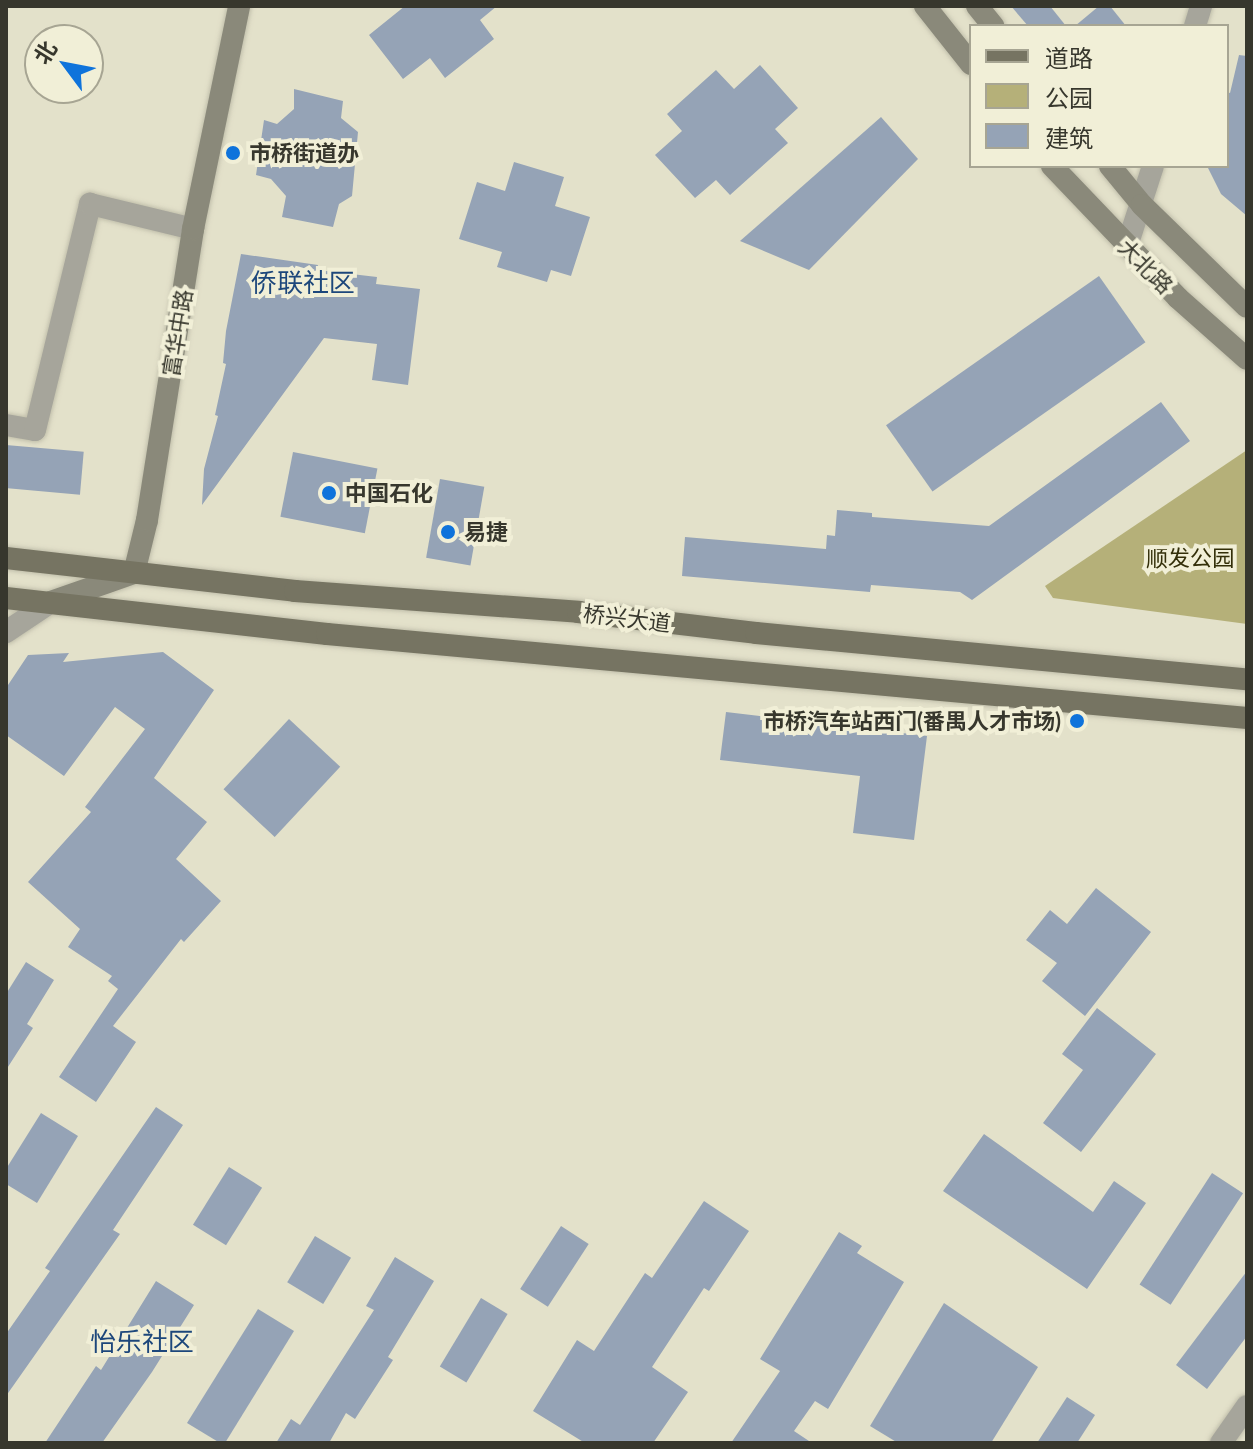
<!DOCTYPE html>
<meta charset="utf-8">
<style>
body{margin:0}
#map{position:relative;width:1253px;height:1449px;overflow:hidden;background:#e3e1ca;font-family:Lato,"Noto Sans SC",sans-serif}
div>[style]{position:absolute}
.green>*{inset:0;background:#b5b079}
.building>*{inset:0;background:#95a3b6;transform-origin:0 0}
.roads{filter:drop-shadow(0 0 2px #c1bfab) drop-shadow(0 0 2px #c1bfab)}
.minor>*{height:22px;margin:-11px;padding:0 11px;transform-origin:11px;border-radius:11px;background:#a6a59b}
.tertiary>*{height:22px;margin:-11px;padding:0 11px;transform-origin:11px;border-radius:11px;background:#a6a59b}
.secondary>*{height:22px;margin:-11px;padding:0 11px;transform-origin:11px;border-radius:11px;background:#8a897a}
.primary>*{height:22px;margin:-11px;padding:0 11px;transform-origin:11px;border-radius:11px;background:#767462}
.dots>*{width:22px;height:22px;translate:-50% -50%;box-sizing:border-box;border:4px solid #f1efd7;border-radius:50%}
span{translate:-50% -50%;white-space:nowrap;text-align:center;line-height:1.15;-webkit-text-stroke:8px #f1efd7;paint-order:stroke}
.poi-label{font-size:22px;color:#37372d;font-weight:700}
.left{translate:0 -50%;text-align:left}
.right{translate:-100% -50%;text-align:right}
.street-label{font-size:22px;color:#37372d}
.park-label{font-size:22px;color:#332f09}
.quarter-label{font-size:26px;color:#1d477b}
.frame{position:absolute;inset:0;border:8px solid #37372d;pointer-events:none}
.legend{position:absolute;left:969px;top:24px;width:260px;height:144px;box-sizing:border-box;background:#f1efd7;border:2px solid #a7a593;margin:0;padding:10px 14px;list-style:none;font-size:24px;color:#37372d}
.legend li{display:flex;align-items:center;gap:16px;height:40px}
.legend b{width:40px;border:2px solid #a7a593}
.north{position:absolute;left:24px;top:24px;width:80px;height:80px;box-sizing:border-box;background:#f1efd7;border:2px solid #a7a593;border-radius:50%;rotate:302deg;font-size:22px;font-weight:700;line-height:32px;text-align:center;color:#37372d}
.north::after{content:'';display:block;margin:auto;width:28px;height:36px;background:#0f73db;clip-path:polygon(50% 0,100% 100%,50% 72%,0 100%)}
</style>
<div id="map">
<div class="green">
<i style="clip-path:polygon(1247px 450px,1247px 624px,1053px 598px,1045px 586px)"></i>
</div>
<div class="building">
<i style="clip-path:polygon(405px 6px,497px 6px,480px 20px,494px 39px,445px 78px,430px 58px,403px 79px,369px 35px)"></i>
<i style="clip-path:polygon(1011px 6px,1050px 6px,1066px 26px,1028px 26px)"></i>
<i style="clip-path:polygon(1099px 6px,1110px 6px,1126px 26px,1075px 26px)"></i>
<i style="clip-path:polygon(1239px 55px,1247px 56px,1247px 216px,1221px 194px,1207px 166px,1227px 166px,1227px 92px,1230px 93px)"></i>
<i style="clip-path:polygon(760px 65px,798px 108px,775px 129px,788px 143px,730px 195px,716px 180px,695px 198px,655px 155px,682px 131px,667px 114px,716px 70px,734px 89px)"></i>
<i style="clip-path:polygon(294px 89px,343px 101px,341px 118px,358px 132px,352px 196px,339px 204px,333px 227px,282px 217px,286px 196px,271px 179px,256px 175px,264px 120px,277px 124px,294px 109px)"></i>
<i style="clip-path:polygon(881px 117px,918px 159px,809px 270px,740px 241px)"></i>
<i style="clip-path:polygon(514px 162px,564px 177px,555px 206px,590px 217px,571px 276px,551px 270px,547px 282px,497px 267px,502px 252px,459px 239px,477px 182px,505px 191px)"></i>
<i style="clip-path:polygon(241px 254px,318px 265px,317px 270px,377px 277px,376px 284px,420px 289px,408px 385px,372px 380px,377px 344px,324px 338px,202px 505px,204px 469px,218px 416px,215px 415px,226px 364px,223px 363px,226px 331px)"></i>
<i style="left:1099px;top:276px;width:81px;height:260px;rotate:55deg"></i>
<i style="clip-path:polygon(1161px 402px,1190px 441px,972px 600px,960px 592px,871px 585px,870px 592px,682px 576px,685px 537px,826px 549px,827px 535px,835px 536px,837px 510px,872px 513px,872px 517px,989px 526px)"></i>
<i style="left:6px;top:445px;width:78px;height:43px;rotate:5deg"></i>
<i style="left:293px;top:452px;width:86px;height:66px;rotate:11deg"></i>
<i style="left:440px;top:479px;width:45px;height:80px;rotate:10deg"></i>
<i style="clip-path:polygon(163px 652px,214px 690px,154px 778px,207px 822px,176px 859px,221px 901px,184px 942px,181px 939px,113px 1026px,136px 1042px,96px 1102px,59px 1077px,118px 989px,108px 981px,112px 976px,68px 947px,80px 929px,28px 882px,91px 812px,85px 807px,145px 729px,115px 707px,64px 776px,6px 735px,6px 688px,28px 655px,69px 653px,63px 662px)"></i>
<i style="clip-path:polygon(726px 712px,927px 736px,914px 840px,853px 833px,860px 776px,720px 760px)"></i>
<i style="left:289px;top:719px;width:70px;height:96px;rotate:43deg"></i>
<i style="clip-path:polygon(1096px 888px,1151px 932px,1085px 1016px,1042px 981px,1057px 963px,1026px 940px,1050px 910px,1067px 924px)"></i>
<i style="clip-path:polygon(26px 962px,54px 980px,27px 1024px,33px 1028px,6px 1070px,6px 994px)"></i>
<i style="clip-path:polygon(1097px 1008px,1156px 1054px,1081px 1152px,1043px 1123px,1083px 1070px,1062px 1054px)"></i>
<i style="clip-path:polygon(156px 1107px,183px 1125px,113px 1230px,120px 1234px,6px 1396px,6px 1334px,50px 1271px,45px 1268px)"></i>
<i style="clip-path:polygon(41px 1113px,78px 1136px,37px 1203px,6px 1184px,6px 1169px)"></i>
<i style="clip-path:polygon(984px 1134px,1093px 1212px,1114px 1181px,1146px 1203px,1087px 1289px,943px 1191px)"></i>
<i style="left:229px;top:1167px;width:39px;height:68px;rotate:32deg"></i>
<i style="left:1212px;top:1173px;width:37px;height:133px;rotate:33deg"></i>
<i style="clip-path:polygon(704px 1201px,749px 1231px,709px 1291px,704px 1288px,652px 1367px,688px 1392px,653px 1443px,585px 1443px,533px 1411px,577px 1340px,594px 1351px,645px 1273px,652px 1278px)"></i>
<i style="left:561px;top:1226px;width:33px;height:75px;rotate:33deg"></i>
<i style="clip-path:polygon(839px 1232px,862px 1246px,857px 1253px,904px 1282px,828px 1409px,815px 1401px,794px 1431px,812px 1443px,731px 1443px,780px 1371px,760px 1359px)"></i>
<i style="left:315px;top:1236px;width:42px;height:54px;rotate:31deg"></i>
<i style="clip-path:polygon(395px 1257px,434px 1281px,388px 1357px,393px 1360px,355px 1419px,346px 1413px,329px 1443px,276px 1443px,291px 1419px,300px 1425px,374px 1310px,366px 1306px)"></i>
<i style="clip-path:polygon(1247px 1271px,1247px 1336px,1207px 1389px,1176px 1365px)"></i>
<i style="clip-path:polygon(156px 1281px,194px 1305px,152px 1372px,102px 1443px,45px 1443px,96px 1366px,101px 1370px)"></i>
<i style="left:481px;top:1298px;width:31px;height:80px;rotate:31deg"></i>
<i style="clip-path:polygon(944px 1303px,1038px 1367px,991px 1443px,898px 1443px,870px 1426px)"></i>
<i style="clip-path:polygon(258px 1309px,294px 1331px,225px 1443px,220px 1443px,187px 1423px)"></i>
<i style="clip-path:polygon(1067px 1397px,1095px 1415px,1077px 1443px,1037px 1443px)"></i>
</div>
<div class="roads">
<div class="minor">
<i style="left:6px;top:425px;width:29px;rotate:10deg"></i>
<i style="left:35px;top:430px;width:233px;rotate:-76.3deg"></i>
<i style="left:90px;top:204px;width:106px;rotate:13.6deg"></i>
<i style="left:1221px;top:1443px;width:45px;rotate:-54.9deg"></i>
</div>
<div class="tertiary">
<i style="left:1195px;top:26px;width:21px;rotate:-73deg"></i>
<i style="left:1127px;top:246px;width:84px;rotate:-72deg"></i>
<i style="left:6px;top:632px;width:54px;rotate:-33.7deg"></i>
</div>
<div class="secondary">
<i style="left:925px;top:6px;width:74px;rotate:51.6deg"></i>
<i style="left:977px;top:6px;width:26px;rotate:51deg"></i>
<i style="left:1052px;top:166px;width:182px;rotate:46.3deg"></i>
<i style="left:1178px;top:298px;width:92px;rotate:41.5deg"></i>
<i style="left:1110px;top:166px;width:50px;rotate:50.6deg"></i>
<i style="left:1142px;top:205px;width:146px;rotate:44.2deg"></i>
<i style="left:51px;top:602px;width:88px;rotate:-19.3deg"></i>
<i style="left:134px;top:573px;width:55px;rotate:-76.2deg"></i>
<i style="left:147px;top:520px;width:295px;rotate:-81deg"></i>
<i style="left:193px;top:229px;width:228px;rotate:-78.3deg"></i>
</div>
<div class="primary">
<i style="left:6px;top:558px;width:291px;rotate:6.5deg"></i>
<i style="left:295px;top:591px;width:284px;rotate:4.2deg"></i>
<i style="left:578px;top:612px;width:179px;rotate:6.7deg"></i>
<i style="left:756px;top:633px;width:493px;rotate:5.4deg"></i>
<i style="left:6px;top:598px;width:323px;rotate:6.4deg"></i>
<i style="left:327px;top:634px;width:924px;rotate:5.22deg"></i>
</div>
</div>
<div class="dots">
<i style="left:233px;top:153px;background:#0f73db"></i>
<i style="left:329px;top:493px;background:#0f73db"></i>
<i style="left:448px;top:532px;background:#0f73db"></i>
<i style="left:1077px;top:721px;background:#0f73db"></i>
</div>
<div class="poi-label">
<span class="left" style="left:249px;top:153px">市桥街道办</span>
<span class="left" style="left:345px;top:493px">中国石化</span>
<span class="left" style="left:464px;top:532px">易捷</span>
<span class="right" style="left:1061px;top:721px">市桥汽车站西门(番禺人才市场)</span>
</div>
<div class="street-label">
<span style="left:1146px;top:266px;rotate:45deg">大北路</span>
<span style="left:177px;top:333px;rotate:-81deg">富华中路</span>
<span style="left:627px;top:618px;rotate:7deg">桥兴大道</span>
</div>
<div class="park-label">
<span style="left:1190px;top:558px">顺发公园</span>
</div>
<div class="quarter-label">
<span style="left:303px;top:283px">侨联社区</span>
<span style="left:142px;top:1342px">怡乐社区</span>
</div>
<div class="frame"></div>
<ul class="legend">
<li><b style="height:10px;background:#767462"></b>道路</li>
<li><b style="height:22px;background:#b5b079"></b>公园</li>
<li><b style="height:22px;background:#95a3b6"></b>建筑</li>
</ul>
<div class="north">北</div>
</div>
